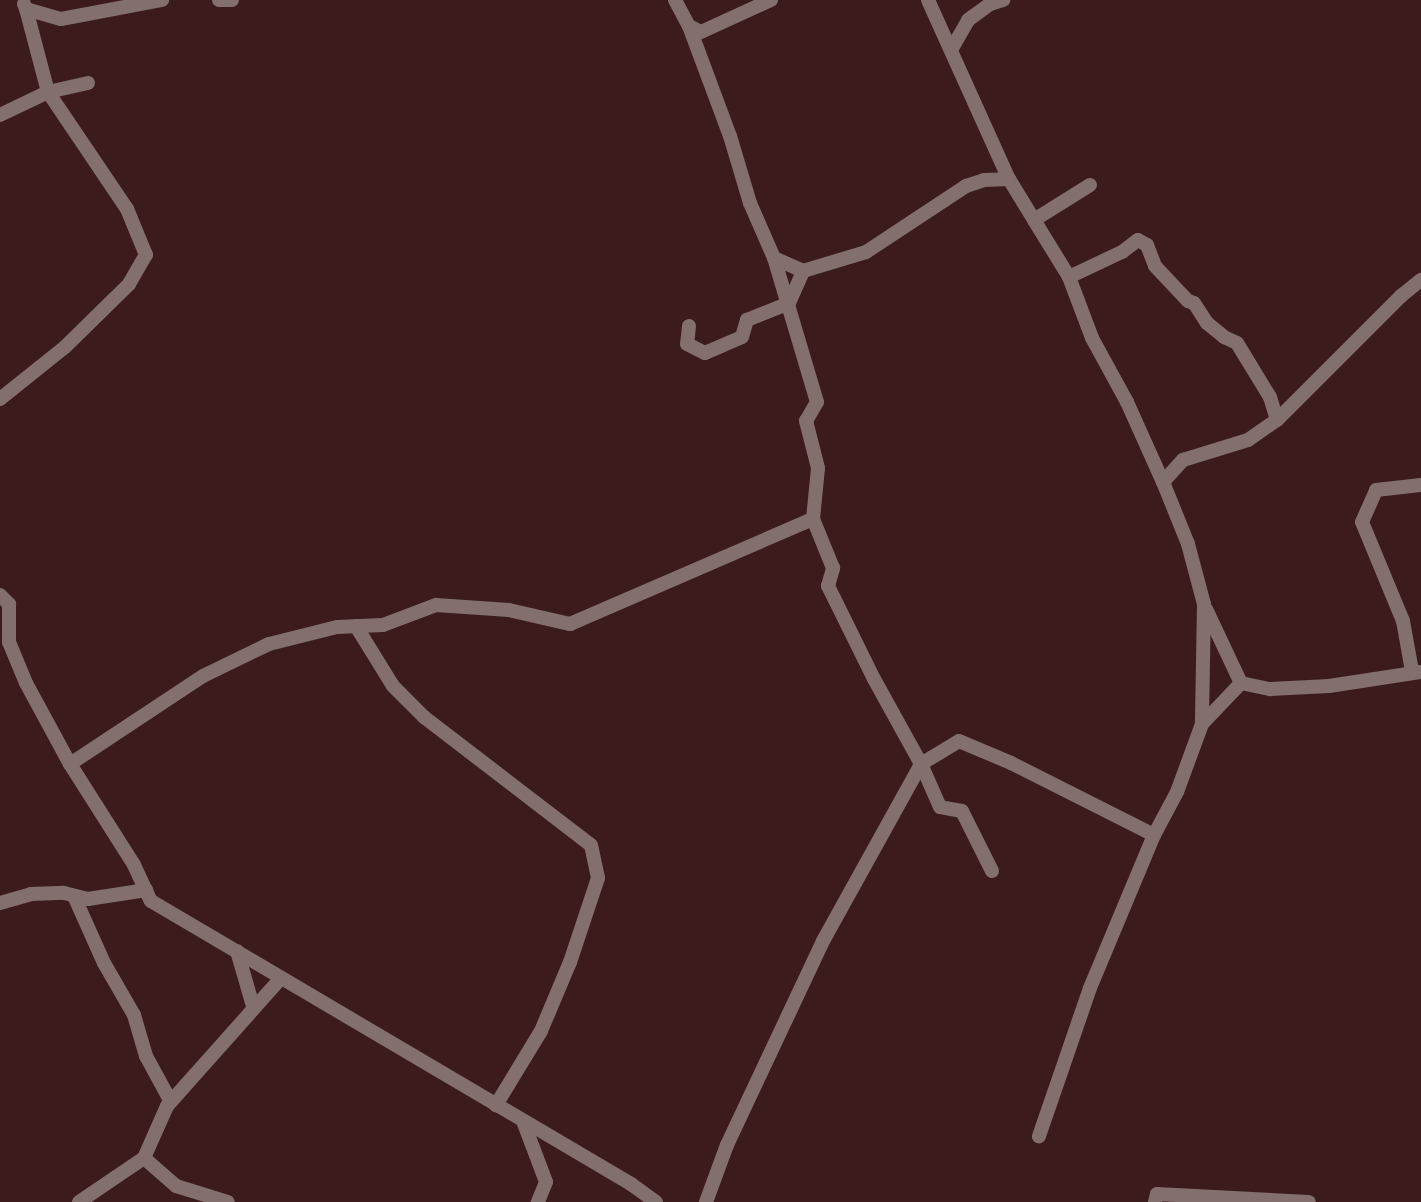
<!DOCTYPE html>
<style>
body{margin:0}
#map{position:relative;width:1421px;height:1202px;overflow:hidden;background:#3c1b1c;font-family:"Zilla Slab",serif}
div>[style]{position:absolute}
.street>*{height:14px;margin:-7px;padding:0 7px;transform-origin:7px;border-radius:7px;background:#826f6e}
span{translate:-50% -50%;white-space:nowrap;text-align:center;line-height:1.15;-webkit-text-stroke:5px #321213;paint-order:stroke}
</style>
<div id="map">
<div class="street">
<i style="left:219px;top:0;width:13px"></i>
<i style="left:675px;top:0;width:30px;rotate:62deg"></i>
<i style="left:689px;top:26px;width:13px;rotate:27deg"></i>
<i style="left:701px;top:32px;width:77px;rotate:-24.6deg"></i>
<i style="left:928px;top:0;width:196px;rotate:65.7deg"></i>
<i style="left:1009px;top:179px;width:48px;rotate:58.6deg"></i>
<i style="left:1034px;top:220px;width:66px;rotate:-32deg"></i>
<i style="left:24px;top:4px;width:5px;rotate:68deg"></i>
<i style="left:26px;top:9px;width:36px;rotate:16deg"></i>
<i style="left:61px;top:19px;width:103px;rotate:-10.7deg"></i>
<i style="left:689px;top:26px;width:117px;rotate:69.6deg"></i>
<i style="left:730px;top:136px;width:70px;rotate:73.4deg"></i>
<i style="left:750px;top:203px;width:60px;rotate:66.4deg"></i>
<i style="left:774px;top:258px;width:32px;rotate:24deg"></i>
<i style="left:803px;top:271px;width:66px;rotate:-16.8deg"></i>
<i style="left:866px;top:252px;width:120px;rotate:-33.4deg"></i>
<i style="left:966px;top:186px;width:19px;rotate:-18deg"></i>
<i style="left:984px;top:180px;width:25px;rotate:-2deg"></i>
<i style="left:951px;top:50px;width:34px;rotate:-60deg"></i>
<i style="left:968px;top:20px;width:27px;rotate:-36deg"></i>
<i style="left:990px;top:4px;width:14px;rotate:-17deg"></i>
<i style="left:0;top:115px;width:53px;rotate:-25.6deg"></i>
<i style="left:48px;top:92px;width:41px;rotate:-12.7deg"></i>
<i style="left:1034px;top:220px;width:67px;rotate:58.4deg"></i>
<i style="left:1069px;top:277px;width:65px;rotate:69.3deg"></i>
<i style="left:1092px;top:338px;width:73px;rotate:61.3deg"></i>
<i style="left:1127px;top:402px;width:88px;rotate:65.8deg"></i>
<i style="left:1163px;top:482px;width:67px;rotate:68deg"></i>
<i style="left:1188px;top:544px;width:62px;rotate:75.1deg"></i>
<i style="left:1204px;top:604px;width:120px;rotate:91deg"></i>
<i style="left:1202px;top:724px;width:72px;rotate:110.2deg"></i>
<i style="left:1177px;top:792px;width:49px;rotate:118.1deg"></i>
<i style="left:1154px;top:835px;width:166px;rotate:112.7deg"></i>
<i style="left:1090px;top:988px;width:157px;rotate:109deg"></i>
<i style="left:1069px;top:277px;width:59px;rotate:-25.3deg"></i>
<i style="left:1122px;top:252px;width:20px;rotate:-37deg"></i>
<i style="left:1138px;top:240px;width:10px;rotate:29deg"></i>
<i style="left:1147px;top:245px;width:22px;rotate:69deg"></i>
<i style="left:1155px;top:266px;width:48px;rotate:46.7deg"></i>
<i style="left:1188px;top:301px;width:6px;rotate:18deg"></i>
<i style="left:1194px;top:303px;width:24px;rotate:57deg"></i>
<i style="left:1207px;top:323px;width:22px;rotate:39deg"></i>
<i style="left:1224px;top:337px;width:14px;rotate:25deg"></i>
<i style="left:1237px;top:343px;width:63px;rotate:58.6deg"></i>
<i style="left:1270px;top:397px;width:24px;rotate:73deg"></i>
<i style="left:689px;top:326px;width:18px;rotate:96deg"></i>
<i style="left:687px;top:344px;width:20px;rotate:27deg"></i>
<i style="left:705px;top:353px;width:40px;rotate:-23.4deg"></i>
<i style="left:742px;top:337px;width:18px;rotate:-74deg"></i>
<i style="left:747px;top:320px;width:45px;rotate:-22deg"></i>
<i style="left:789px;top:303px;width:35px;rotate:-66deg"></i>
<i style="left:0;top:399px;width:83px;rotate:-38.7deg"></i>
<i style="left:65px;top:347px;width:90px;rotate:-44.5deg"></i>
<i style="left:129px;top:284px;width:34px;rotate:-60deg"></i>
<i style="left:146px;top:255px;width:50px;rotate:-112.4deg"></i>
<i style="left:127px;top:209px;width:141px;rotate:-124deg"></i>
<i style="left:48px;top:92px;width:86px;rotate:-104.8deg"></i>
<i style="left:1163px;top:482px;width:30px;rotate:-48deg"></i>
<i style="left:1183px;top:460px;width:68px;rotate:-17.1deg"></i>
<i style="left:1248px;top:440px;width:35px;rotate:-35deg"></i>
<i style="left:1277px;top:420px;width:175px;rotate:-45deg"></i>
<i style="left:1401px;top:296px;width:26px;rotate:-39deg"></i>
<i style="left:0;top:595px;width:13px;rotate:45deg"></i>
<i style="left:9px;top:604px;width:38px;rotate:90deg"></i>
<i style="left:9px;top:642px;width:44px;rotate:67.5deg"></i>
<i style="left:26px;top:683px;width:92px;rotate:61.5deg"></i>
<i style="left:70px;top:764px;width:120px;rotate:57.6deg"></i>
<i style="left:134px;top:865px;width:40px;rotate:65deg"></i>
<i style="left:151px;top:901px;width:557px;rotate:30.52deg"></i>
<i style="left:631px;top:1184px;width:31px;rotate:36deg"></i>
<i style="left:1206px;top:609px;width:82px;rotate:64.7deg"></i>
<i style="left:1241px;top:683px;width:30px;rotate:12deg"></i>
<i style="left:1270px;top:689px;width:59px;rotate:-2.9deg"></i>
<i style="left:1329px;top:686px;width:93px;rotate:-8.7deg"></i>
<i style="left:356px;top:626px;width:70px;rotate:58.3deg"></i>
<i style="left:393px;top:686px;width:44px;rotate:45deg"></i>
<i style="left:424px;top:717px;width:210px;rotate:37.5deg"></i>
<i style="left:591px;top:845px;width:34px;rotate:78deg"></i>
<i style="left:598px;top:878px;width:89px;rotate:108.4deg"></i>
<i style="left:570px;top:962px;width:75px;rotate:112.8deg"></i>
<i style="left:541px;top:1031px;width:87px;rotate:121.3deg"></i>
<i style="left:1412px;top:671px;width:51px;rotate:-100.2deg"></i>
<i style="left:1403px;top:621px;width:107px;rotate:-112.5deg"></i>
<i style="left:1362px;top:522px;width:35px;rotate:-66deg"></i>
<i style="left:1376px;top:490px;width:45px;rotate:-6.3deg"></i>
<i style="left:1202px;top:724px;width:57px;rotate:-46.4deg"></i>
<i style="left:70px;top:764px;width:159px;rotate:-33.5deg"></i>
<i style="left:203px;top:676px;width:73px;rotate:-25.9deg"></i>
<i style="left:269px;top:644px;width:70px;rotate:-14deg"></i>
<i style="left:337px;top:627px;width:46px;rotate:-2.5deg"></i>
<i style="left:383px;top:625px;width:57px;rotate:-20.7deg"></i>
<i style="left:436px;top:605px;width:73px;rotate:3.9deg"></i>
<i style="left:509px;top:610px;width:63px;rotate:12.9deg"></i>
<i style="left:570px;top:624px;width:265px;rotate:-23.4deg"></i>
<i style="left:992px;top:871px;width:67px;rotate:-116.6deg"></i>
<i style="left:962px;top:811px;width:22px;rotate:-170deg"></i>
<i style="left:940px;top:807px;width:47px;rotate:-113.8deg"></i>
<i style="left:921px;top:764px;width:44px;rotate:-31.2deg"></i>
<i style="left:959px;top:741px;width:56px;rotate:22.9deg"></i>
<i style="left:1011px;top:763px;width:160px;rotate:26.7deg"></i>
<i style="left:74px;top:896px;width:73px;rotate:65.9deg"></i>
<i style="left:104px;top:963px;width:60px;rotate:60deg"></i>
<i style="left:134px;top:1015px;width:43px;rotate:73.7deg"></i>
<i style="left:146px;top:1056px;width:52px;rotate:61.5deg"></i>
<i style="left:0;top:903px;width:32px;rotate:-16deg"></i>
<i style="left:31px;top:894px;width:33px;rotate:-2deg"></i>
<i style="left:64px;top:893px;width:25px;rotate:14deg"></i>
<i style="left:88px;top:899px;width:59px;rotate:-8.8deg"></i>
<i style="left:237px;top:951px;width:57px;rotate:73.8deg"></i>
<i style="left:523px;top:1121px;width:65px;rotate:69.3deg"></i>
<i style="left:546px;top:1182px;width:22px;rotate:112deg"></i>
<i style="left:144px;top:1158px;width:43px;rotate:41.2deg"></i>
<i style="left:176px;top:1186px;width:54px;rotate:17.1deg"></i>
<i style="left:79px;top:1202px;width:78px;rotate:-34.1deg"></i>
<i style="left:144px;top:1158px;width:57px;rotate:-66.1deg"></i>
<i style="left:167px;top:1106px;width:171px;rotate:-48.3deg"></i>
<i style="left:706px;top:1202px;width:61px;rotate:-69.8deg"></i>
<i style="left:727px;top:1145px;width:225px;rotate:-64.8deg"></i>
<i style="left:823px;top:941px;width:202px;rotate:-61deg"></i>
<i style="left:921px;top:764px;width:97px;rotate:-118.9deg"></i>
<i style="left:874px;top:679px;width:104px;rotate:-116.3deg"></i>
<i style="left:828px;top:586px;width:19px;rotate:-74deg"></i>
<i style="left:833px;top:568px;width:53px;rotate:-112.2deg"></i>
<i style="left:813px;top:519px;width:51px;rotate:-84.4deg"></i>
<i style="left:818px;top:468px;width:49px;rotate:-104.3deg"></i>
<i style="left:806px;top:421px;width:22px;rotate:-60deg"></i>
<i style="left:817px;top:402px;width:150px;rotate:-106.6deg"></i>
<i style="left:1155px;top:1202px;width:8px;rotate:-76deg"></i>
<i style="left:1157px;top:1194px;width:152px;rotate:3deg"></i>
</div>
</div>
